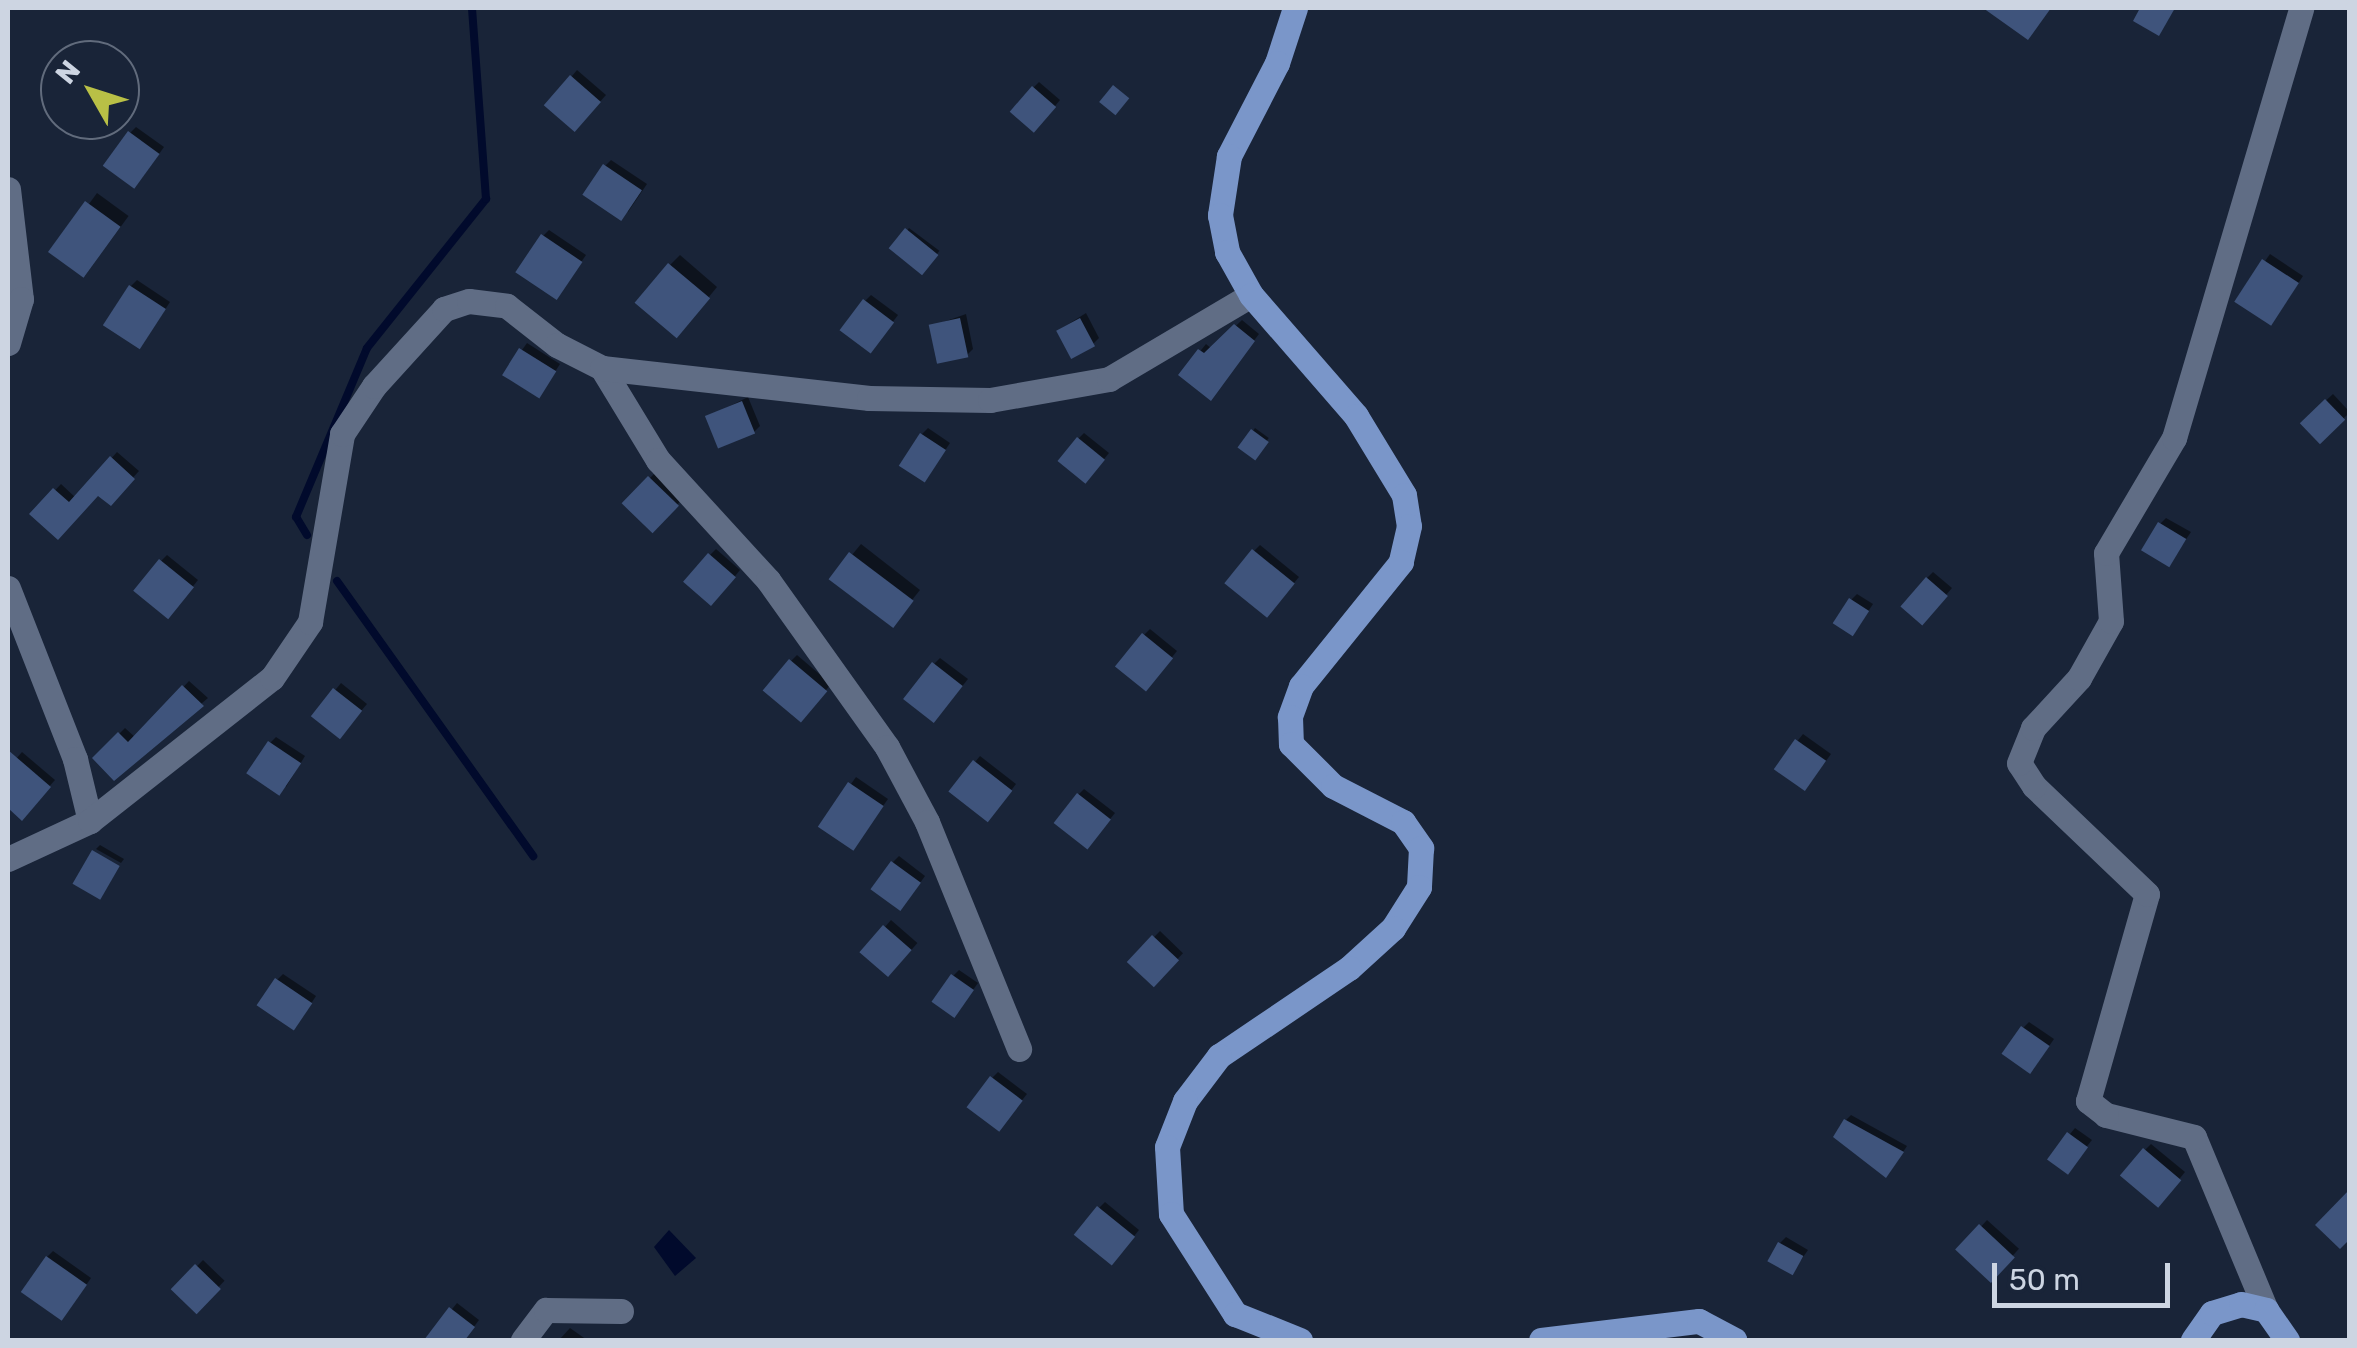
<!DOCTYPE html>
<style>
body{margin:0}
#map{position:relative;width:2357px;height:1348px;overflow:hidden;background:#192438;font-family:Rubik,sans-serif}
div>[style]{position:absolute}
.water>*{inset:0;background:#010a2c}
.shadow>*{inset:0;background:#0007;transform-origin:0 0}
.stream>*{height:8px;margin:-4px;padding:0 4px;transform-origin:4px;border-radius:4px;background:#010a2c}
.building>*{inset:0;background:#3f547c;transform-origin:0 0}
.minor>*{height:25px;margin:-12.5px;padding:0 12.5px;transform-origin:12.5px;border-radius:12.5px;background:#606d85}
.major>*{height:25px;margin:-12.5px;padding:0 12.5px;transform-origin:12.5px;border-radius:12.5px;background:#7a96c9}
span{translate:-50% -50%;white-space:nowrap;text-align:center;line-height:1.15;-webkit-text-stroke:10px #192438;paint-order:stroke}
.frame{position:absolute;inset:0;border:10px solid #cdd5e2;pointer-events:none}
.north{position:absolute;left:40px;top:40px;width:100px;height:100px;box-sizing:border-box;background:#192438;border:2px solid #616b7c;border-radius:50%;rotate:309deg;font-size:28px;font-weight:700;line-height:40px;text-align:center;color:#cdd5e2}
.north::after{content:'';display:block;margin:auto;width:35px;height:45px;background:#b9c046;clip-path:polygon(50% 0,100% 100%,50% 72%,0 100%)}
.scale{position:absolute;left:1992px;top:1263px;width:178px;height:45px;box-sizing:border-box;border:5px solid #cdd5e2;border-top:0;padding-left:12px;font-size:30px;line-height:35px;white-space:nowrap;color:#cdd5e2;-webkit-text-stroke:8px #192438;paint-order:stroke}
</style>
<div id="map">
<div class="water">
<i style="clip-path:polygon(669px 1230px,696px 1258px,675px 1276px,654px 1247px)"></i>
</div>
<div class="shadow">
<i style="clip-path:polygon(577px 70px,606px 95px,581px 123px,572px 76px)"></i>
<i style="clip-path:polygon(1039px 82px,1060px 100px,1041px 123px,1033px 88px)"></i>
<i style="clip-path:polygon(136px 127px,164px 147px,141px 179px,130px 133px)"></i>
<i style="clip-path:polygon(611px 160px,647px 184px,628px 212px,605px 166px)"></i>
<i style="left:97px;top:193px;width:39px;height:74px;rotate:36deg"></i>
<i style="left:909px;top:228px;width:38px;height:25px;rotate:37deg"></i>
<i style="clip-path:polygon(549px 230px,586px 255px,561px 291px,543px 236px)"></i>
<i style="clip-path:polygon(2270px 254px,2303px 276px,2276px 317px,2237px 301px)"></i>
<i style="clip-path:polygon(680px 255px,717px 287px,686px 325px,670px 265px)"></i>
<i style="clip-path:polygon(137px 280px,170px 302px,145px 340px,130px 287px)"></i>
<i style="clip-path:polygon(871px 295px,898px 315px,876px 344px,865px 301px)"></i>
<i style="clip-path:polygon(1086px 313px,1099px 338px,1093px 344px,1059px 330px)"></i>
<i style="clip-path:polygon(966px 314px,973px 349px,967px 355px,932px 326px)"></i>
<i style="clip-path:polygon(1242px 320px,1259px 334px,1216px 391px,1181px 375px,1206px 344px,1212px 349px)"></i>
<i style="clip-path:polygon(527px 343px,560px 364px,544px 389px,505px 374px)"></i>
<i style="left:2333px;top:394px;width:25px;height:41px;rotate:47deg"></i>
<i style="clip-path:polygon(748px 397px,760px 426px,754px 432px,708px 417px)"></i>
<i style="clip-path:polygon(928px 428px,950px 443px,930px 473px,922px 434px)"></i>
<i style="left:1255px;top:428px;width:17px;height:24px;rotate:36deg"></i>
<i style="clip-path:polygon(1084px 433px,1109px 453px,1092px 474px,1078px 439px)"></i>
<i style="clip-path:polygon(117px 452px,139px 471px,110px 503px,99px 493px,33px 514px,61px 484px,76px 498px)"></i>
<i style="left:656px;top:472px;width:38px;height:44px;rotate:45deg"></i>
<i style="clip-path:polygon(2166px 518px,2191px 532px,2169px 564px,2160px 524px)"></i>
<i style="clip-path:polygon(861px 544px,920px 590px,900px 615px,832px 579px)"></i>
<i style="clip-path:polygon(1260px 545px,1299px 577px,1273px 608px,1254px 551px)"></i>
<i style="clip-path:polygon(716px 549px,740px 570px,718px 597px,710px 555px)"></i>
<i style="clip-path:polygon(167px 555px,198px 580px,174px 610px,161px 561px)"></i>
<i style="clip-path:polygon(1933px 572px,1952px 588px,1928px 616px,1927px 578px)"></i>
<i style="clip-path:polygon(1857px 594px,1873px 604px,1858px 627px,1851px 600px)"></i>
<i style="clip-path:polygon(1150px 629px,1177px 651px,1152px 682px,1144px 635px)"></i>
<i style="clip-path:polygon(797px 655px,831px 684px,807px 713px,791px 661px)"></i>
<i style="clip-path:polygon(940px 658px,968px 679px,940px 714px,934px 664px)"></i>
<i style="clip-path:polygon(189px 681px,208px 698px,114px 778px,95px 758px,125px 728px,136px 738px)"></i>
<i style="clip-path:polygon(341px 683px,367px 704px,345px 730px,314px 716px)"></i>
<i style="clip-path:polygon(1803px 734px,1831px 754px,1810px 783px,1776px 768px)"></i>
<i style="clip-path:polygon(276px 737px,305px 756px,286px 787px,270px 743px)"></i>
<i style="clip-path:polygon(22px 752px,55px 780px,22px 817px,8px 805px,8px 768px)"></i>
<i style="clip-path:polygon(980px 756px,1016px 784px,994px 813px,975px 762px)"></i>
<i style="clip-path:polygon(856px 777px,888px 799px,858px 841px,821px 826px)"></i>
<i style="clip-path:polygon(1084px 789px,1115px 813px,1093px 840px,1078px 795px)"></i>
<i style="clip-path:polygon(100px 845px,124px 859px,121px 863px,96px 849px)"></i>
<i style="clip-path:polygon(899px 856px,925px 876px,906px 902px,893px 862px)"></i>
<i style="left:891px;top:920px;width:35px;height:43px;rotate:41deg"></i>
<i style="left:1160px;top:931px;width:32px;height:43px;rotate:44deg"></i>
<i style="clip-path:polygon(959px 970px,978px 983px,960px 1008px,953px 976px)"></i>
<i style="clip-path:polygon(283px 974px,316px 996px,299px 1022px,277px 980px)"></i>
<i style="clip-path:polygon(2029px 1022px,2054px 1039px,2036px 1065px,2023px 1028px)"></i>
<i style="clip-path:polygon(998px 1072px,1027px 1094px,1004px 1123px,992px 1078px)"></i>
<i style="clip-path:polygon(1851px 1115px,1907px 1146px,1891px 1170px,1846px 1120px)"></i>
<i style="clip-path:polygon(2075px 1128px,2092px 1140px,2072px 1165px,2050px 1158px)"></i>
<i style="clip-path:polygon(2151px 1144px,2185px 1172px,2164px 1198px,2145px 1150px)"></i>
<i style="clip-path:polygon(1105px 1202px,1139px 1230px,1118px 1256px,1099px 1208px)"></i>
<i style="left:1987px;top:1220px;width:43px;height:42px;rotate:42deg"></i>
<i style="clip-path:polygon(1786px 1237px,1808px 1250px,1792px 1273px,1780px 1243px)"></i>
<i style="clip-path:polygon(53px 1251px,91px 1278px,68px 1311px,47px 1257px)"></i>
<i style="left:203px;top:1260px;width:30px;height:40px;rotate:44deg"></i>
<i style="clip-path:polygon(457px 1303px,479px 1320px,464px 1340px,436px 1340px,430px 1336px)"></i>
<i style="clip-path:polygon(570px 1328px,587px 1340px,559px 1340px)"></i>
</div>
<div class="stream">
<i style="left:307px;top:535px;width:21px;rotate:-121deg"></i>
<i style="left:296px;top:517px;width:183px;rotate:-67.2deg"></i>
<i style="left:367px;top:348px;width:191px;rotate:-51.4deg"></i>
<i style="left:486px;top:199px;width:192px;rotate:-94.2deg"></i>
<i style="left:337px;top:581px;width:338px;rotate:54.5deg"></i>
</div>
<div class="building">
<i style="clip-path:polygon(1983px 8px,2051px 8px,2028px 40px)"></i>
<i style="clip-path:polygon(2140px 8px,2175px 8px,2159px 36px,2133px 21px)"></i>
<i style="left:570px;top:75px;width:41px;height:40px;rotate:41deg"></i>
<i style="left:1113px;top:85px;width:21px;height:22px;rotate:39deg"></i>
<i style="left:1032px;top:86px;width:32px;height:34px;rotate:41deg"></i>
<i style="left:128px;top:131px;width:39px;height:43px;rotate:36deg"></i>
<i style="left:603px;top:164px;width:47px;height:37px;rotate:34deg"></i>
<i style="left:85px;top:201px;width:44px;height:63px;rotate:36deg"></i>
<i style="left:905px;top:228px;width:43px;height:26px;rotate:39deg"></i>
<i style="left:541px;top:234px;width:50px;height:46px;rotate:34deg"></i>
<i style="left:2262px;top:259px;width:44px;height:51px;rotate:33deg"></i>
<i style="left:668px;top:263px;width:55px;height:52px;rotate:40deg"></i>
<i style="left:129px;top:285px;width:44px;height:48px;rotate:33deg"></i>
<i style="left:863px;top:299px;width:39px;height:39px;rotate:37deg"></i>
<i style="left:960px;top:318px;width:40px;height:32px;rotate:78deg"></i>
<i style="left:1080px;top:318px;width:32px;height:27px;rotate:62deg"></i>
<i style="clip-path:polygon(1234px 324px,1255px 341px,1211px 401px,1178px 375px,1198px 349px,1204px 353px)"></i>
<i style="left:519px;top:348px;width:44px;height:32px;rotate:32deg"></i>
<i style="left:2325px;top:399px;width:29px;height:35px;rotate:46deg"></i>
<i style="left:742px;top:401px;width:35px;height:40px;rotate:68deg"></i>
<i style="left:1251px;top:429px;width:22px;height:23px;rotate:36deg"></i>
<i style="left:920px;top:433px;width:31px;height:39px;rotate:33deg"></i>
<i style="left:1077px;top:437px;width:36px;height:31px;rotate:39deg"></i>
<i style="clip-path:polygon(110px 456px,135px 479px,111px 506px,98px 496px,58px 540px,29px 514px,53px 488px,69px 502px)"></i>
<i style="left:648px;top:476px;width:43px;height:38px;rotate:44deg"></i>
<i style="left:2158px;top:522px;width:33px;height:33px;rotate:31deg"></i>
<i style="left:1252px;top:549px;width:55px;height:44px;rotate:39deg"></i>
<i style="left:849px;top:552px;width:81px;height:34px;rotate:37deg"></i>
<i style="left:708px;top:553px;width:37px;height:38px;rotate:41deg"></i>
<i style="left:159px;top:559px;width:45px;height:41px;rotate:39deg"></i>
<i style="left:1926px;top:577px;width:29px;height:39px;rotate:41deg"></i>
<i style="left:1849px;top:598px;width:24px;height:30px;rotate:33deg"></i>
<i style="left:1142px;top:633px;width:40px;height:43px;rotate:39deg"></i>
<i style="left:789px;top:659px;width:50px;height:41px;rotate:40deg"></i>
<i style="left:932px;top:662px;width:39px;height:47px;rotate:38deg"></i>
<i style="clip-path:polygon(182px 685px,204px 706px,114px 781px,92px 758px,118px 732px,128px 742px)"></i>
<i style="left:333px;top:688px;width:37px;height:36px;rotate:38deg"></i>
<i style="left:1795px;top:739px;width:38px;height:37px;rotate:35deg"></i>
<i style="left:268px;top:741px;width:40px;height:39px;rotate:34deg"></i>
<i style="clip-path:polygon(8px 750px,51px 787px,22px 821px,8px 808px)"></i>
<i style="left:973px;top:760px;width:50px;height:40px;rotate:38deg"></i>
<i style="left:848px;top:782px;width:43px;height:54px;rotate:34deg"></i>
<i style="left:1077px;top:793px;width:43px;height:38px;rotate:38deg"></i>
<i style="left:92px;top:850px;width:32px;height:39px;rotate:30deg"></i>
<i style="left:891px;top:861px;width:37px;height:35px;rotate:36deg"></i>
<i style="left:883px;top:925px;width:38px;height:36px;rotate:41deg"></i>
<i style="left:1152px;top:935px;width:37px;height:37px;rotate:43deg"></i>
<i style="left:951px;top:974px;width:28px;height:34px;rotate:35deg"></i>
<i style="left:275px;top:978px;width:45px;height:33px;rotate:34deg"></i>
<i style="left:2021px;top:1026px;width:35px;height:34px;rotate:35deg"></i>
<i style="left:990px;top:1076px;width:41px;height:39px;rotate:37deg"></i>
<i style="clip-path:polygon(1844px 1119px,1904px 1152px,1886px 1178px,1833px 1137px)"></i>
<i style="left:2067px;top:1132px;width:26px;height:34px;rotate:36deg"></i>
<i style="left:2143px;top:1148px;width:50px;height:36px;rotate:40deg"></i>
<i style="clip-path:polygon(2350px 1189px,2350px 1239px,2340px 1249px,2315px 1225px)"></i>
<i style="left:1097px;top:1206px;width:49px;height:37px;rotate:39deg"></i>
<i style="left:1979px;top:1224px;width:49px;height:35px;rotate:43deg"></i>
<i style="left:1778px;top:1242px;width:29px;height:22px;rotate:29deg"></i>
<i style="left:46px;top:1256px;width:50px;height:44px;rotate:35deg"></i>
<i style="left:195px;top:1264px;width:36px;height:35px;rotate:44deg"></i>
<i style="clip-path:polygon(449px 1307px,475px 1327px,465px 1340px,424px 1340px)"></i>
</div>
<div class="minor">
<i style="left:8px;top:189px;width:111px;rotate:83.3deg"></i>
<i style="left:21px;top:299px;width:46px;rotate:106.5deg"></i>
<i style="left:602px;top:368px;width:108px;rotate:58.7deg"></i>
<i style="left:658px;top:460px;width:163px;rotate:47.5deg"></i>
<i style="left:768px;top:580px;width:205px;rotate:54.5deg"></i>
<i style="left:887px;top:747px;width:85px;rotate:61.9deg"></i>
<i style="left:927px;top:822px;width:245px;rotate:67.9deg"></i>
<i style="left:8px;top:588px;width:184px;rotate:68.6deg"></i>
<i style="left:75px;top:759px;width:64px;rotate:76.4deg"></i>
<i style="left:8px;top:859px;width:90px;rotate:-24.9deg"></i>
<i style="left:90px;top:821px;width:231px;rotate:-38.2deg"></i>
<i style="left:272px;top:678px;width:68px;rotate:-55.8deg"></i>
<i style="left:310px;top:622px;width:191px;rotate:-80.3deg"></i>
<i style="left:342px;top:434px;width:58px;rotate:-56.3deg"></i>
<i style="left:374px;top:386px;width:104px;rotate:-47.7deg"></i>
<i style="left:444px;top:309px;width:26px;rotate:-18deg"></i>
<i style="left:469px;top:301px;width:38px;rotate:7deg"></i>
<i style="left:507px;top:306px;width:63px;rotate:38deg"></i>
<i style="left:557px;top:345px;width:51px;rotate:27.1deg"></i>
<i style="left:602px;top:368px;width:269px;rotate:6.4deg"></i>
<i style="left:869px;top:398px;width:121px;rotate:0.9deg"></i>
<i style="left:990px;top:400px;width:121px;rotate:-10deg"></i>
<i style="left:1109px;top:379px;width:165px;rotate:-30.6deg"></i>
<i style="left:2266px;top:1310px;width:187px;rotate:-112.6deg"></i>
<i style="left:2194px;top:1137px;width:91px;rotate:-166deg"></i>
<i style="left:2106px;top:1115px;width:23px;rotate:-142deg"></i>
<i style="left:2088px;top:1101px;width:215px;rotate:-74.1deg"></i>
<i style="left:2147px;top:894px;width:156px;rotate:-136.3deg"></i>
<i style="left:2034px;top:786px;width:27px;rotate:-123deg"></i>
<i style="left:2019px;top:763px;width:38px;rotate:-68deg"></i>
<i style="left:2033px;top:728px;width:68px;rotate:-47.4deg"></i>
<i style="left:2079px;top:678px;width:65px;rotate:-60.7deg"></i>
<i style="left:2111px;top:621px;width:68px;rotate:-94.2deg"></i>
<i style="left:2106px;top:553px;width:134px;rotate:-59.4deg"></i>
<i style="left:2174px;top:438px;width:448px;rotate:-73.5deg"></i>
<i style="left:523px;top:1340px;width:38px;rotate:-53deg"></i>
<i style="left:546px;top:1310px;width:75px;rotate:0.8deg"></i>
</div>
<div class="major">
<i style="left:1295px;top:8px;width:58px;rotate:108.1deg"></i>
<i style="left:1277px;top:63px;width:105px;rotate:117.3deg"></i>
<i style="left:1229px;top:156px;width:60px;rotate:98.7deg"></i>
<i style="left:1220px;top:215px;width:38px;rotate:79deg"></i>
<i style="left:1227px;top:252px;width:49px;rotate:60.8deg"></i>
<i style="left:1251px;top:295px;width:160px;rotate:49deg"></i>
<i style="left:1356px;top:416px;width:92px;rotate:58.7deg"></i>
<i style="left:1404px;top:495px;width:31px;rotate:81deg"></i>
<i style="left:1409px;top:526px;width:37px;rotate:103deg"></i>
<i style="left:1401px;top:562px;width:159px;rotate:128.9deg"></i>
<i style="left:1301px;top:686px;width:33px;rotate:110deg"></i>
<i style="left:1290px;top:717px;width:27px;rotate:88deg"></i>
<i style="left:1291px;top:744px;width:59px;rotate:45deg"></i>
<i style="left:1333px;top:786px;width:79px;rotate:27.2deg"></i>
<i style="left:1403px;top:822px;width:32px;rotate:55deg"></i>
<i style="left:1421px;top:848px;width:39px;rotate:93deg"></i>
<i style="left:1419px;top:887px;width:49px;rotate:122.4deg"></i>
<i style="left:1393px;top:928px;width:59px;rotate:137.7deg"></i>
<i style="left:1349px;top:968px;width:157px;rotate:145.9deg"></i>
<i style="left:1219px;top:1056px;width:56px;rotate:127.1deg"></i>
<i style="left:1185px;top:1101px;width:49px;rotate:111.4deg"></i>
<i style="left:1167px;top:1147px;width:67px;rotate:86.6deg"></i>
<i style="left:1171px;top:1214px;width:119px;rotate:57.4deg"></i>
<i style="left:1235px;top:1314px;width:70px;rotate:21.8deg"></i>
<i style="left:1541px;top:1340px;width:159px;rotate:-6.9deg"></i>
<i style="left:1699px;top:1321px;width:40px;rotate:28deg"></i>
<i style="left:2193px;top:1340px;width:33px;rotate:-55deg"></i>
<i style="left:2212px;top:1313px;width:30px;rotate:-17deg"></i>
<i style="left:2241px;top:1304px;width:26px;rotate:13deg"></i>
<i style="left:2266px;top:1310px;width:37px;rotate:55deg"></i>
</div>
<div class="frame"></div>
<div class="north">N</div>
<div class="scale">50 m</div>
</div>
